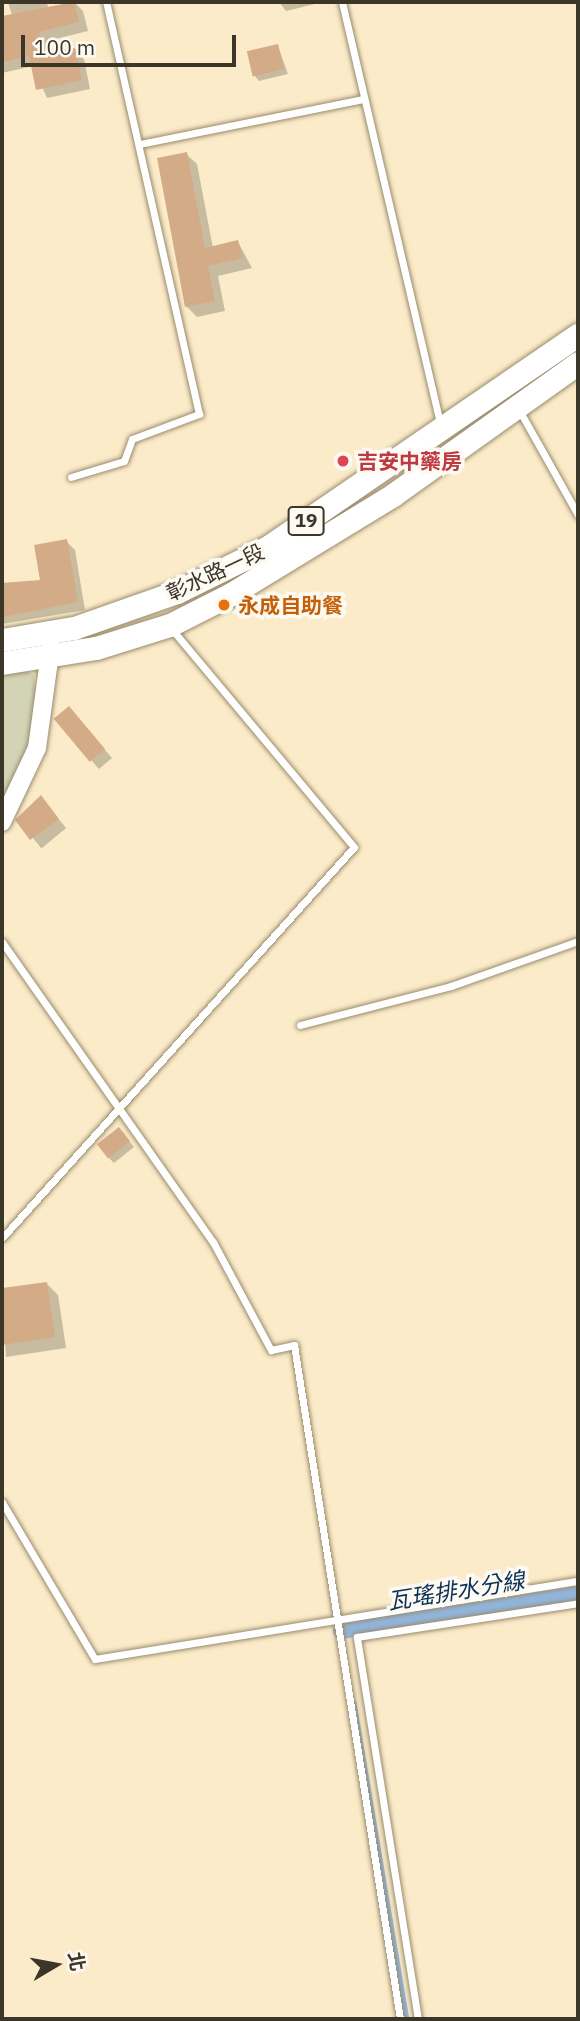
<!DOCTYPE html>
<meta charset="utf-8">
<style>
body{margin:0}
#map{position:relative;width:580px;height:2021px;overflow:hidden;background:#fbebc9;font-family:"IBM Plex Sans","Noto Sans TC",sans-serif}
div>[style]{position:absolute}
.green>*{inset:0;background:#d2d4b5}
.shadow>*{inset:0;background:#0003;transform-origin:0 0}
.stream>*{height:4.5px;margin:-2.25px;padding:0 2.25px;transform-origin:2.25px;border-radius:2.25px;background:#92b5dc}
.canal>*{height:16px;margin:-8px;padding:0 8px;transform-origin:8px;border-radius:8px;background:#92b5dc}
.building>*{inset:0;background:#d4ab87;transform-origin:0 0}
.roads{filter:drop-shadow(0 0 2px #998b6c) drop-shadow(0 0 2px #998b6c)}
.service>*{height:7px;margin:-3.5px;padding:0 3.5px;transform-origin:3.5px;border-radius:3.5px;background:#fff}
.tertiary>*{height:18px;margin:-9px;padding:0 9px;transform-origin:9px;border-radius:9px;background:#fff}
.primary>*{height:23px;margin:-11.5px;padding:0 11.5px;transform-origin:11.5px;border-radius:11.5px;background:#fff}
.dots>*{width:19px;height:19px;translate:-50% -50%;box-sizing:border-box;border:4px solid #fdfaf3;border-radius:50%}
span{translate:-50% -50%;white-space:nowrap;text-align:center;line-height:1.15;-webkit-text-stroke:7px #fdfaf3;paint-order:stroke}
.shield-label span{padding:2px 5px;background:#fdfaf3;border:2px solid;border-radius:5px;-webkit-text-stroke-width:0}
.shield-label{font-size:19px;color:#3c3629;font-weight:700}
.health-label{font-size:21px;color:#be3a42;font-weight:700}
.left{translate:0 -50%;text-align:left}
.street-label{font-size:21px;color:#3c3629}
.food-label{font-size:21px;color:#c56008;font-weight:700}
.water-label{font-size:23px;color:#0c3156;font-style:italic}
.frame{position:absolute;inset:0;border:4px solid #3c3629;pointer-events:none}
.north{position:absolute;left:21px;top:1930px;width:70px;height:70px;-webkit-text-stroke:5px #fdfaf3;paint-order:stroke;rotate:80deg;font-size:19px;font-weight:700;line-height:28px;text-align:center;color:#3c3629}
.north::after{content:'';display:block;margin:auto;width:24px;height:32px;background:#3c3629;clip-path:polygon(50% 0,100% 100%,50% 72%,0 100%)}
.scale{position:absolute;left:21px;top:35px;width:215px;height:32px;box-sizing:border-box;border:4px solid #3c3629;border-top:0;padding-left:9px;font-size:21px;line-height:24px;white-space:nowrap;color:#3c3629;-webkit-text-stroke:5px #fdfaf3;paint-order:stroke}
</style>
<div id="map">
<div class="green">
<i style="clip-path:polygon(14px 665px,34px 675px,38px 711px,33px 750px,2px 815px,2px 667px)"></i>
</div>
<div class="shadow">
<i style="clip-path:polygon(8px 2px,47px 2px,48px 7px,74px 2px,83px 11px,88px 31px,47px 41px,50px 55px,75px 50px,84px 59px,90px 89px,47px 98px,33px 66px,2px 73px,2px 18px,12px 15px)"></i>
<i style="clip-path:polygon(279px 2px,314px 2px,315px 4px,286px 11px)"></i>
<i style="clip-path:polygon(278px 46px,288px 74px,259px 81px,254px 75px)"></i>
<i style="clip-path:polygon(186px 154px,197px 164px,213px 248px,238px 242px,252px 268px,218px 276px,225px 311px,197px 317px,186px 306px)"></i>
<i style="clip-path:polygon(66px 541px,75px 550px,85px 610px,2px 624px,2px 584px,42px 582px)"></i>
<i style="clip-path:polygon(77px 717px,112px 758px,99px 769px,91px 760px)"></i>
<i style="left:41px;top:798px;width:39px;height:32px;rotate:50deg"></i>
<i style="clip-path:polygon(124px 1135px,134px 1147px,114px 1163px,108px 1157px)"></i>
<i style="clip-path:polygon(47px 1284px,58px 1295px,66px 1348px,6px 1357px,2px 1290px)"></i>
</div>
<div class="stream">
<i style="left:354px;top:1703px;width:320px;rotate:80.5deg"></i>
</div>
<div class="canal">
<i style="left:341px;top:1631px;width:240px;rotate:-8.9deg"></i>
</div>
<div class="building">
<i style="clip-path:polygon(74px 2px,79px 22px,39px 32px,44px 54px,75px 48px,82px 80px,36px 90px,29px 56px,2px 62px,2px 16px)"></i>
<i style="left:278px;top:44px;width:26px;height:32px;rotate:77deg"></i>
<i style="clip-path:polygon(187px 152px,205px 248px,238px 240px,243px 258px,208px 266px,215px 301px,185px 307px,157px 158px)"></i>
<i style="clip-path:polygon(67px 539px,78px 602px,2px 617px,2px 583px,40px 580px,34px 545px)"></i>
<i style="left:69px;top:706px;width:56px;height:20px;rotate:50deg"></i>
<i style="clip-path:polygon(41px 795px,59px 819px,30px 840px,15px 820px)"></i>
<i style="left:119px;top:1127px;width:18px;height:28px;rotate:52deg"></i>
<i style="clip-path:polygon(47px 1282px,55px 1337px,2px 1345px,2px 1288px)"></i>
</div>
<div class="roads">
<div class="service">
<i style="left:342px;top:2px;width:432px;rotate:76.9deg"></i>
<i style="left:140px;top:144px;width:228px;rotate:-11.4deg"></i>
<i style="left:518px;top:408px;width:123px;rotate:60.7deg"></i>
<i style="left:71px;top:477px;width:55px;rotate:-16.8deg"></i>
<i style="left:124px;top:461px;width:23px;rotate:-70deg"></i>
<i style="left:132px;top:439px;width:72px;rotate:-20.5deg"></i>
<i style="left:199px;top:414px;width:422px;rotate:-102.7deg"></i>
<i style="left:2px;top:942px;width:367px;rotate:54.9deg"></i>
<i style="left:213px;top:1242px;width:123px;rotate:61.8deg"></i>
<i style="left:271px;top:1350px;width:24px;rotate:-12deg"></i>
<i style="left:294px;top:1345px;width:682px;rotate:81.06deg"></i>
<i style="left:300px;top:1025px;width:156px;rotate:-14.5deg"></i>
<i style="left:451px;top:986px;width:135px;rotate:-19.5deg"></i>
<i style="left:2px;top:1238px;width:526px;rotate:-48deg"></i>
<i style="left:354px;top:847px;width:284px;rotate:-129.9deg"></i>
<i style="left:2px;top:1502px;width:182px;rotate:59.4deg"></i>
<i style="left:95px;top:1659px;width:489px;rotate:-9.2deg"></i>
<i style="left:418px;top:2019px;width:387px;rotate:-99.1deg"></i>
<i style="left:357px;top:1637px;width:224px;rotate:-8.7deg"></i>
</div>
<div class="tertiary">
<i style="left:2px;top:822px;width:82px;rotate:-64.7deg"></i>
<i style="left:37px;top:748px;width:103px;rotate:-82.2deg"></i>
</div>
<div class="primary">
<i style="left:2px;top:640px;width:73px;rotate:-9.5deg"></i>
<i style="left:74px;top:628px;width:109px;rotate:-19.3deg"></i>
<i style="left:177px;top:592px;width:102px;rotate:-26.3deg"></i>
<i style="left:268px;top:547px;width:376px;rotate:-34.4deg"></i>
<i style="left:2px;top:663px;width:95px;rotate:-9.1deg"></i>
<i style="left:96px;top:648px;width:77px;rotate:-17.3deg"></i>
<i style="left:170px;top:625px;width:68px;rotate:-26.9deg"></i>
<i style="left:231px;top:594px;width:190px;rotate:-31.4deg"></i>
<i style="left:393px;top:495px;width:227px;rotate:-35.5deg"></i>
</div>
</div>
<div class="dots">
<i style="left:343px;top:461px;background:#e0444e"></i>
<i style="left:224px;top:605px;background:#e8710a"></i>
</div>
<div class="shield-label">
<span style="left:306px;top:521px">19</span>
</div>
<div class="health-label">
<span class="left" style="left:357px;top:461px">吉安中藥房</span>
</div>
<div class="street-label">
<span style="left:215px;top:572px;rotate:-25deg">彰水路一段</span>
</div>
<div class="food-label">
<span class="left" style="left:238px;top:605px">永成自助餐</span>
</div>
<div class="water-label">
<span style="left:456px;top:1590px;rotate:-9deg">瓦瑤排水分線</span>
</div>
<div class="frame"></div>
<div class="north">北</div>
<div class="scale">100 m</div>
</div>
